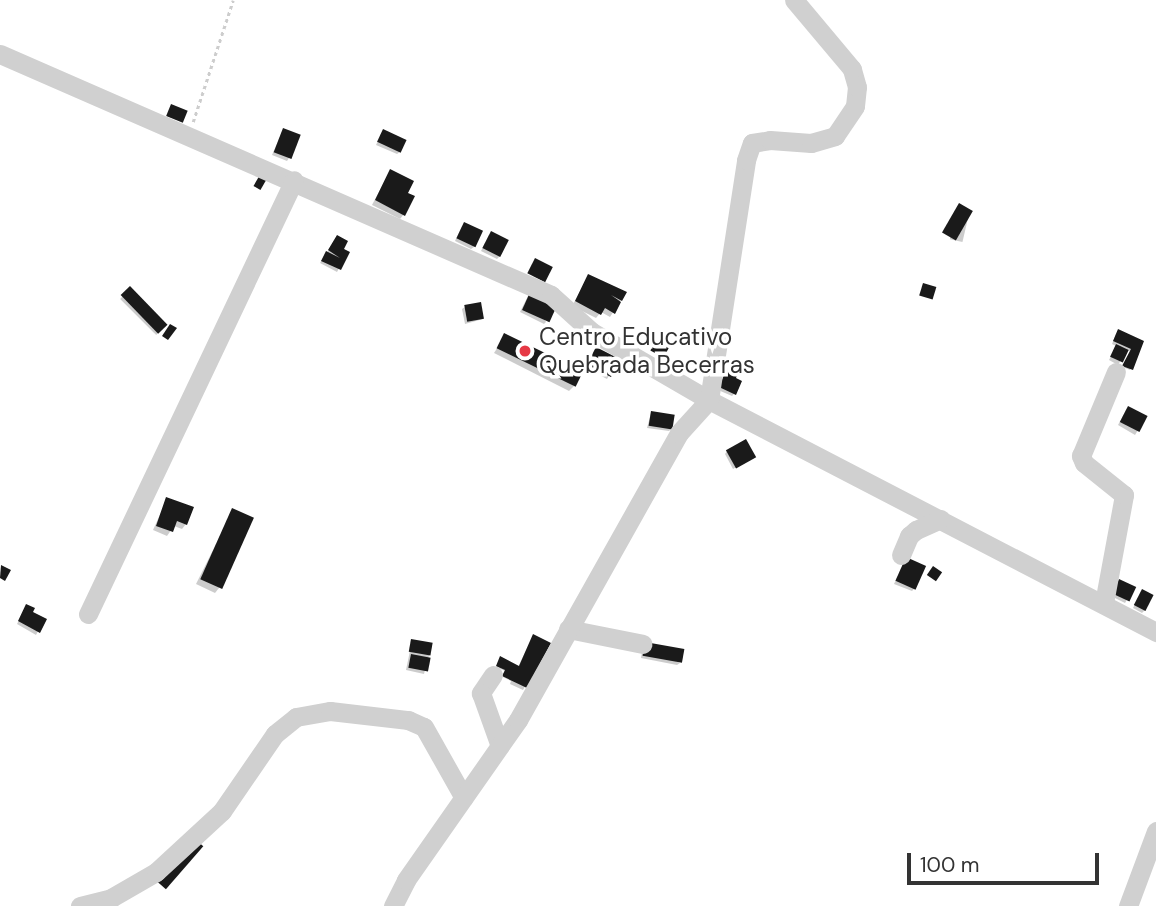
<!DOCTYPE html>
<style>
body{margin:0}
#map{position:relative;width:1156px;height:906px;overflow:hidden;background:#fff;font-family:"DM Sans",sans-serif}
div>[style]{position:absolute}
.shadow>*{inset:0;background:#0003;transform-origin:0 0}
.building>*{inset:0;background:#1a1a1a;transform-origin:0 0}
.path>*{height:2.5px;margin-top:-1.25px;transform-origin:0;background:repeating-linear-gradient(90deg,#cdcdcd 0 3.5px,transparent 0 7px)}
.minor>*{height:19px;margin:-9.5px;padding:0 9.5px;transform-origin:9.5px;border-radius:9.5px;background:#d0d0d0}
.dots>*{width:19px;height:19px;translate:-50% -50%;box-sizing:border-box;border:4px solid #fff;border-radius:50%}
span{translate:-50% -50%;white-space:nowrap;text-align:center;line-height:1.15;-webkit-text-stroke:7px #fff;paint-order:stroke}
.poi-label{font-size:24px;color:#333}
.left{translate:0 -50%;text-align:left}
.scale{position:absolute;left:907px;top:853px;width:192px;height:32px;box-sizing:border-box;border:4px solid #333;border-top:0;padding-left:9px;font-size:21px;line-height:24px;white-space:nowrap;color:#333;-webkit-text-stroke:5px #fff;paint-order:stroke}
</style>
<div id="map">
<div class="shadow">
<i style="clip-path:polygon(283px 130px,289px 158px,287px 161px,272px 155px)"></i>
<i style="clip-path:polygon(381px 134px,400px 152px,397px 154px,376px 145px)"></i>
<i style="clip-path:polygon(390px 171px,406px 194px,404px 214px,400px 219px,372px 205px)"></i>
<i style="left:957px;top:208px;width:13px;height:32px;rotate:13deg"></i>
<i style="clip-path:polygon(462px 226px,474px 247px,471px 249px,455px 241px)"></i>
<i style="clip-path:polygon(489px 235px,500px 256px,497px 259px,481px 251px)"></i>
<i style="clip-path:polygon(335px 240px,348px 253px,337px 272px,320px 263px)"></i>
<i style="clip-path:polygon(589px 276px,616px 289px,621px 300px,610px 317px,601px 312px,596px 318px,572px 306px)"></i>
<i style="left:130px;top:289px;width:51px;height:14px;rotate:45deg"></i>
<i style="clip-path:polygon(529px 294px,546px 322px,544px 324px,520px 312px)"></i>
<i style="clip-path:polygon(465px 307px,483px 319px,465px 324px,462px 309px)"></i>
<i style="clip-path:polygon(1116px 334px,1142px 342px,1130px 370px,1123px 367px,1130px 351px,1127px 350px,1118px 365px,1109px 360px,1116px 346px,1112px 344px)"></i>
<i style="clip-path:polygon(505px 336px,574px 386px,569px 391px,494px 353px)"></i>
<i style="clip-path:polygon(594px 352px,618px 360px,607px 379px,586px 368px)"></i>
<i style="clip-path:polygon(725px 373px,734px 394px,732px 396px,718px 390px)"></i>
<i style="clip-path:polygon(1126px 410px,1146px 417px,1135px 435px,1118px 425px)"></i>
<i style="clip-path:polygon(651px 413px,672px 428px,669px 431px,647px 428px)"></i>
<i style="clip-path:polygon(727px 451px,751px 459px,733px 469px,725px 454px)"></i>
<i style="clip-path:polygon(167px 499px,186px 524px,182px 529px,174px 526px,167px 536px,153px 530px)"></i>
<i style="clip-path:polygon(233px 510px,219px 588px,215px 593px,196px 584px)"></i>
<i style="clip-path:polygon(904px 562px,914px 589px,912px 591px,894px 584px)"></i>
<i style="clip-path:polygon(1134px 588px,1125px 603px,1111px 596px)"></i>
<i style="clip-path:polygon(1142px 591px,1145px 610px,1142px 613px,1133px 608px)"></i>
<i style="clip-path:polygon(26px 606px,31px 613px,44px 620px,36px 635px,17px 624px)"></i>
<i style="clip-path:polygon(533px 636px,549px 644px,523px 690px,510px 684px,511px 681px,503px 677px,505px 671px,496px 667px,501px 658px,518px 667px)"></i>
<i style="clip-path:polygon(412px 641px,429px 655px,424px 674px,406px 670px)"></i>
<i style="clip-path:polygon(643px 646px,680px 663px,677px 665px,641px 658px)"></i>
</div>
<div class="building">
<i style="left:171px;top:104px;width:18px;height:13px;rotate:22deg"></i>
<i style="left:283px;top:128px;width:19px;height:26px;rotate:21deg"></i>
<i style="left:383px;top:129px;width:26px;height:14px;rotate:25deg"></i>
<i style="clip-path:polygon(390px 169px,414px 181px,408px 193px,415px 196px,405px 216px,375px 200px)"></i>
<i style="left:261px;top:173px;width:8px;height:15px;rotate:30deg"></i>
<i style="left:959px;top:203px;width:16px;height:34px;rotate:30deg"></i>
<i style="left:464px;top:222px;width:21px;height:18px;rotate:25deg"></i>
<i style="left:491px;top:231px;width:20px;height:19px;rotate:27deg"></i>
<i style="clip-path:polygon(337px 235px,348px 241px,344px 249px,350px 252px,341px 270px,321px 261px,326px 251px,340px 258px,328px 250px)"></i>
<i style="left:535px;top:258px;width:20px;height:17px;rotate:27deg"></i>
<i style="clip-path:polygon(588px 274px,627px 292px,622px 301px,611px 295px,621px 302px,615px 314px,605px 308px,601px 315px,575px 301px)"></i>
<i style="left:923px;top:283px;width:14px;height:13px;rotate:17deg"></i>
<i style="left:130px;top:286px;width:54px;height:13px;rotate:46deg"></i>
<i style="left:531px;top:290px;width:30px;height:22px;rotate:24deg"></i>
<i style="left:481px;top:302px;width:17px;height:17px;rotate:80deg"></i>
<i style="clip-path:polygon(170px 324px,177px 328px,168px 340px,162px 336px)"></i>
<i style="clip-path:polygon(1118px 329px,1144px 341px,1133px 370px,1122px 366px,1131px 349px,1113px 341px)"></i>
<i style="left:504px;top:333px;width:88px;height:17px;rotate:26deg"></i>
<i style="left:656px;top:340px;width:15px;height:12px;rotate:28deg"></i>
<i style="left:1116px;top:344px;width:14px;height:14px;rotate:25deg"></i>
<i style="left:596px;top:347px;width:27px;height:20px;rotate:27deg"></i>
<i style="clip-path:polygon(727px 368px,738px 373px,736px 378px,742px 381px,736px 395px,719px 387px)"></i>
<i style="left:1128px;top:406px;width:22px;height:18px;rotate:27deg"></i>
<i style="left:651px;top:411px;width:24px;height:15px;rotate:9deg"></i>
<i style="left:746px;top:439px;width:21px;height:23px;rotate:61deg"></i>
<i style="clip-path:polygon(166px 497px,194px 507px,187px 525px,177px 521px,173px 532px,156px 526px)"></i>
<i style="left:232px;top:508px;width:24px;height:78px;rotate:24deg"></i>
<i style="left:906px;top:557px;width:22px;height:26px;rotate:24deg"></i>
<i style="clip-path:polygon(1px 565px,11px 570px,5px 581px,0 578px)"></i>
<i style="left:933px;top:566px;width:11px;height:11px;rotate:34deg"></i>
<i style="left:1119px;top:579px;width:19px;height:16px;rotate:25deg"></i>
<i style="left:1142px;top:589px;width:13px;height:18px;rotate:27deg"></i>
<i style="clip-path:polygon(26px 604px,35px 608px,33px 612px,47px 619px,40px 633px,18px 621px)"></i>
<i style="clip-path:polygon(533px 634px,551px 643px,527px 688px,502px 676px,505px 670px,496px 666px,500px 656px,519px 666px)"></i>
<i style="left:411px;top:639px;width:22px;height:13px;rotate:10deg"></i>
<i style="left:645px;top:642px;width:40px;height:14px;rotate:10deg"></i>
<i style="left:411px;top:654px;width:20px;height:14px;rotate:11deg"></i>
<i style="left:195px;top:839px;width:11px;height:57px;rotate:41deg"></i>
</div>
<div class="path">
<i style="left:193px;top:122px;width:128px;rotate:-71.8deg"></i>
</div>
<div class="minor">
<i style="left:0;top:54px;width:601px;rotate:23.62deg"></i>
<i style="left:551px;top:295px;width:55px;rotate:42.1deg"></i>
<i style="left:592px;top:332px;width:135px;rotate:30.2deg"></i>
<i style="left:709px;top:400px;width:504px;rotate:27.43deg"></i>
<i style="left:901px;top:555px;width:21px;rotate:-67deg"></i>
<i style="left:909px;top:536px;width:9px;rotate:-41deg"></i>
<i style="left:916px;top:530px;width:27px;rotate:-24deg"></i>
<i style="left:1104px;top:603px;width:110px;rotate:-79.5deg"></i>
<i style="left:1124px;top:495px;width:51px;rotate:-141.3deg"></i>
<i style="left:1084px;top:463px;width:8px;rotate:-113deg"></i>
<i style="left:1081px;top:456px;width:91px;rotate:-67.4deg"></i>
<i style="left:88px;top:614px;width:480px;rotate:-64.6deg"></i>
<i style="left:568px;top:629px;width:76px;rotate:11.3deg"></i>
<i style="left:493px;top:675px;width:22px;rotate:124deg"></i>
<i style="left:481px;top:693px;width:56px;rotate:70.3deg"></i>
<i style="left:80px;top:906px;width:32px;rotate:-14deg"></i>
<i style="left:111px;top:898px;width:52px;rotate:-30deg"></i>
<i style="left:156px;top:872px;width:90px;rotate:-42.7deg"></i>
<i style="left:222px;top:811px;width:93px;rotate:-55.5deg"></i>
<i style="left:275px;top:734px;width:27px;rotate:-39deg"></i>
<i style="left:296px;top:717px;width:35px;rotate:-10deg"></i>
<i style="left:330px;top:711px;width:79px;rotate:6.6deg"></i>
<i style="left:408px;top:720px;width:17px;rotate:24deg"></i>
<i style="left:424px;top:727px;width:81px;rotate:60.6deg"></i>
<i style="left:393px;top:906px;width:29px;rotate:-63deg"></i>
<i style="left:406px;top:880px;width:195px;rotate:-55deg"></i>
<i style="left:518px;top:720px;width:329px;rotate:-60.7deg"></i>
<i style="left:679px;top:433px;width:45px;rotate:-47.7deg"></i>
<i style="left:709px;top:400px;width:243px;rotate:-81.2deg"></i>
<i style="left:746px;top:160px;width:18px;rotate:-71deg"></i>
<i style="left:752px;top:143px;width:18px;rotate:-9deg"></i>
<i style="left:770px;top:140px;width:41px;rotate:4.2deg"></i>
<i style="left:811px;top:143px;width:25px;rotate:-16deg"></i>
<i style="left:835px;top:136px;width:36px;rotate:-56deg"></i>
<i style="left:855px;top:106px;width:19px;rotate:-84deg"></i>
<i style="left:857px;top:87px;width:19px;rotate:-106deg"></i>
<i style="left:852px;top:69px;width:90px;rotate:-130deg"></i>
<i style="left:1128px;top:906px;width:80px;rotate:-69.5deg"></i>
</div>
<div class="dots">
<i style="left:525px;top:351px;background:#e63946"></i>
</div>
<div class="poi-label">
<span class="left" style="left:539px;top:351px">Centro Educativo<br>Quebrada Becerras</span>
</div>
<div class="scale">100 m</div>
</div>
